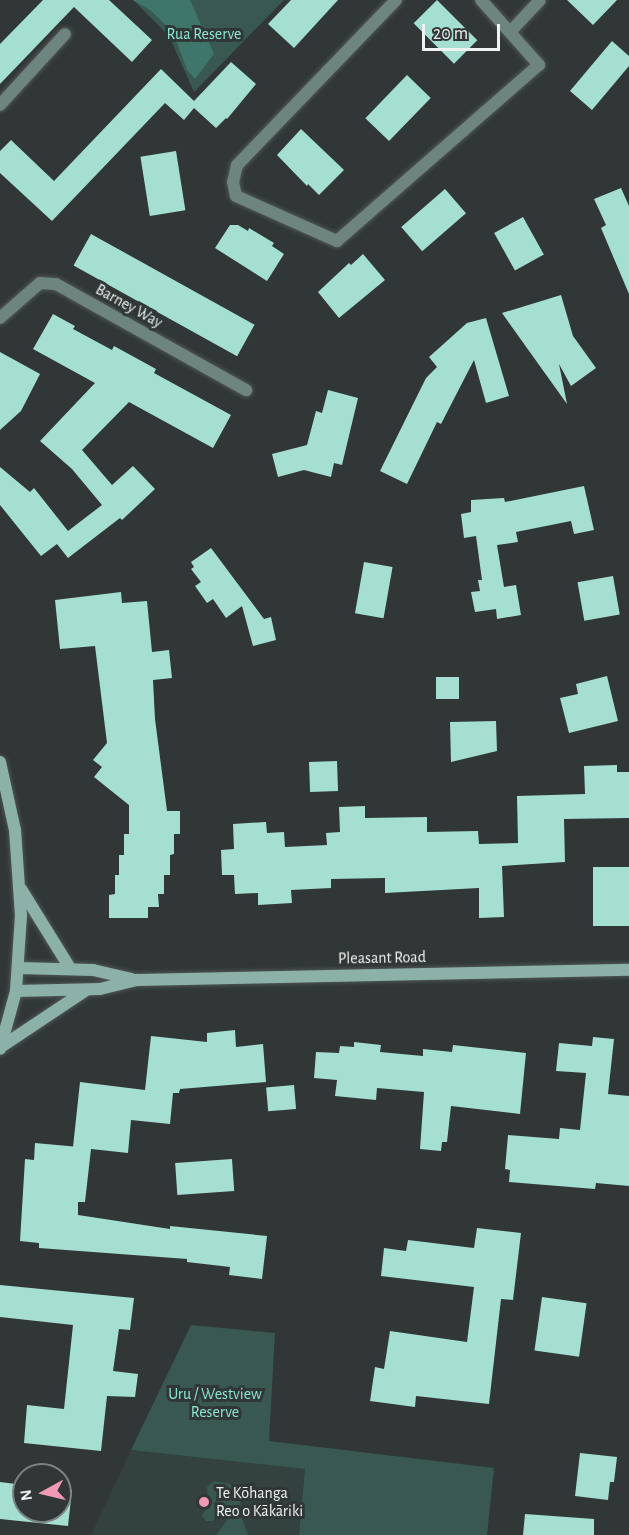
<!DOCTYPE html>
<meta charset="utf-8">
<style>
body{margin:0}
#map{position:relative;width:629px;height:1535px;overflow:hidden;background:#303736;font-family:"Alegreya Sans",sans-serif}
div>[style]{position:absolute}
.built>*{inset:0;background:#33423f}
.green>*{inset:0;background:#395851}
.forest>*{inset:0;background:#3e766b}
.building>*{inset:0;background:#a5dfd2;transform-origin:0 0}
.roads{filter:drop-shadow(0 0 2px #4e5554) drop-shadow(0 0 2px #4e5554)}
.service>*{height:12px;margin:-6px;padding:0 6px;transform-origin:6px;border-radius:6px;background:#6d847f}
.minor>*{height:12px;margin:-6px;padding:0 6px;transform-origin:6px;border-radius:6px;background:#6d847f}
.secondary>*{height:12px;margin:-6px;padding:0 6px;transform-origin:6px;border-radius:6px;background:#8cb1a8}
.dots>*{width:16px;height:16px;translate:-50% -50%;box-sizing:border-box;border:3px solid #303736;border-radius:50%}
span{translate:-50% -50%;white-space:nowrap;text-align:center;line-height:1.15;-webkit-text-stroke:6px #303736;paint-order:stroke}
.park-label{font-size:16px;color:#8ae5d2}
.street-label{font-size:16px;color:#eef3f1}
.poi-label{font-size:16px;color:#eef3f1}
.left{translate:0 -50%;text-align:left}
.north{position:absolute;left:12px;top:1463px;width:60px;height:60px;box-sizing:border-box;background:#303736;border:2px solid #7c8281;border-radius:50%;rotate:262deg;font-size:16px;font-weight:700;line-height:24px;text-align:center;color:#eef3f1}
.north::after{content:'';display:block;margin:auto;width:21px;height:27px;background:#f09ab6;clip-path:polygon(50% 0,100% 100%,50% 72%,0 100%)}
.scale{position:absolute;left:422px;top:24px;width:78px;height:27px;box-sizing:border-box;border:3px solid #eef3f1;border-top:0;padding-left:8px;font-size:18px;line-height:21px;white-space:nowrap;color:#eef3f1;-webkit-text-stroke:4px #303736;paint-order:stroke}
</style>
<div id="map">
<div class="built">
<i style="clip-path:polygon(131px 1450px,305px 1469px,299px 1535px,91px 1535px)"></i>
</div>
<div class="green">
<i style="clip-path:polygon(133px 0,284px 0,194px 92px,169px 36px)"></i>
<i style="clip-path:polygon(191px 1325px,275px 1333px,269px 1441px,494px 1468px,487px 1535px,299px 1535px,305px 1469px,131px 1450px)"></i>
<i style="clip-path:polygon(214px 1481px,236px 1485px,241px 1505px,230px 1505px,213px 1521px,206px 1521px,202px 1516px,208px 1505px,207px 1487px)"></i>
<i style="clip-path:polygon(242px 1518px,248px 1535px,216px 1535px,228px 1519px)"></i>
</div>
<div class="forest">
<i style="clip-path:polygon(133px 0,190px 0,214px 54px,195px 79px,187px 70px,173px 32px,150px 10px)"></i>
</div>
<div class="building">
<i style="clip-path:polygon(43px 0,109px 0,152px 40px,132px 62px,74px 7px,0 84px,0 44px)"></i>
<i style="clip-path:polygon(291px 0,338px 0,294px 48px,268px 24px)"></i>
<i style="left:437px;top:0;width:57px;height:33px;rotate:45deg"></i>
<i style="clip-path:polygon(567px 0,617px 0,593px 25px)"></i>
<i style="clip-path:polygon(612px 41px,629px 56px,629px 66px,592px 110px,570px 91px)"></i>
<i style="clip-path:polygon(231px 62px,256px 84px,227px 119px,226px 118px,216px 128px,194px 108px,184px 120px,165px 103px,52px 221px,0 173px,0 151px,11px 140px,54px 181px,161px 69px,194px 101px)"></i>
<i style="left:407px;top:75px;width:33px;height:60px;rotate:44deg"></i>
<i style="clip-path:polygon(301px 129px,344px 170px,319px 195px,308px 184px,307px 186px,277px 155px)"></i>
<i style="left:176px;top:151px;width:60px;height:36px;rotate:81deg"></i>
<i style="clip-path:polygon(621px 188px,629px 206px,629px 294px,601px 228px,606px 225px,594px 199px)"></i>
<i style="left:445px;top:189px;width:32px;height:58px;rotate:49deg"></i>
<i style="left:523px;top:217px;width:43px;height:33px;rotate:61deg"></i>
<i style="clip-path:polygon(230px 225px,238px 225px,248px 231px,249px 228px,274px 243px,272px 246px,284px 254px,267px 281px,215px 248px)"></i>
<i style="left:91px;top:234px;width:187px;height:36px;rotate:29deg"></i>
<i style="clip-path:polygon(363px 254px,385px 280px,339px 318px,318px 292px,349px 263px,351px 265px)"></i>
<i style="clip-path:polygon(561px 295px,573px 336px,596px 368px,571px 386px,559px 364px,567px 404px,502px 313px)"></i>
<i style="clip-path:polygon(53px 314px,75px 326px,73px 329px,112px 350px,114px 346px,156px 369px,154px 373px,231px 415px,213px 448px,129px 402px,82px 450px,112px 485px,133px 466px,155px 489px,122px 520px,120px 518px,68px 558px,57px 544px,41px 556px,0 505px,0 467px,30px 492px,34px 488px,68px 531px,102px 505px,72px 469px,40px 441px,95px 383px,33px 349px)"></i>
<i style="clip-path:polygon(486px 318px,509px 396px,486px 403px,474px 360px,441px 424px,437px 422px,407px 484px,380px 471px,426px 378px,437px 367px,429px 357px,467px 323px)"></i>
<i style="clip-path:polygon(0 352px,40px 374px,21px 411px,0 430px)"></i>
<i style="clip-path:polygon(328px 390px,358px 398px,342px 465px,334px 463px,331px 477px,304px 470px,278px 477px,272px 454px,307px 445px,316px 411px,322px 413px)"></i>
<i style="clip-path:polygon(584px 486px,594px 530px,574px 534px,571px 521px,516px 532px,518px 542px,497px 545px,504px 587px,516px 585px,521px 615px,497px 619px,496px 609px,475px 612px,471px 592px,480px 591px,478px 580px,482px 580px,476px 536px,464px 538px,461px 514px,471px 512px,471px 500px,504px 498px,505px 502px)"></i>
<i style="clip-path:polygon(211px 548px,264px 619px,271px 617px,276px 640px,253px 646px,242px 606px,226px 618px,213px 599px,207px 603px,195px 586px,201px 582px,191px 569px,194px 567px,191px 562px)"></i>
<i style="left:364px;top:562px;width:29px;height:52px;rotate:10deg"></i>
<i style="left:613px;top:576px;width:39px;height:36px;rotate:80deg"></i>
<i style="clip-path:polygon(121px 592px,122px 603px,147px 601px,152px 652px,169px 650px,172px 678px,153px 680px,155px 719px,167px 811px,180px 811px,180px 834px,174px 834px,174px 854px,170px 855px,170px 875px,164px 875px,164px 894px,158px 894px,159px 907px,148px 907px,148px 918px,109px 918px,109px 895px,115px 894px,115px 875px,119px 875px,119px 855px,124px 855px,124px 834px,129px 834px,129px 805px,94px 777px,102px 767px,93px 760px,107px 743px,95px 646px,60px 649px,55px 600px)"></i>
<i style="clip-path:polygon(607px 676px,618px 721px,569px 733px,560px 698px,578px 694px,576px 684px)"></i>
<i style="left:459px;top:677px;width:22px;height:23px;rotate:90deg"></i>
<i style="clip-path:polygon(496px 721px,497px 751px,451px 762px,450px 722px)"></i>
<i style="left:337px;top:761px;width:30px;height:28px;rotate:88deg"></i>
<i style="clip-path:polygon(617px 765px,617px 772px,629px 772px,629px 818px,564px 819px,565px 862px,502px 866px,504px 917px,479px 918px,479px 888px,385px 893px,385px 878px,331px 879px,331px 888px,291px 890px,292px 903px,258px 905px,258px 893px,235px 894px,234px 875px,222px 875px,221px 850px,234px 849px,233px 824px,266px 822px,267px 833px,284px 832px,285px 847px,327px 845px,326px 833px,340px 832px,339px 807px,365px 806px,365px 818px,427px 817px,427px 832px,478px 831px,479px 844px,518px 843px,517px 796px,585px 794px,584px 766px)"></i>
<i style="left:593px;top:867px;width:36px;height:59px"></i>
<i style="clip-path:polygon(235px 1030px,236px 1047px,263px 1044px,266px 1082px,180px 1089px,179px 1093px,173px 1093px,170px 1124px,131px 1120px,128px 1153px,91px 1149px,85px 1202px,78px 1202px,78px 1215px,170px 1229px,170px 1226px,267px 1236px,262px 1279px,229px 1275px,230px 1267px,187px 1262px,187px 1259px,39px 1248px,39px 1243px,20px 1241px,25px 1159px,34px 1160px,35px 1143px,79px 1147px,73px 1147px,80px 1082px,145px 1090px,151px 1036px,207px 1042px,207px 1033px)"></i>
<i style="clip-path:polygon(593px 1037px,614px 1039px,608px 1094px,629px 1096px,629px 1186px,596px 1183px,595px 1189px,509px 1182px,510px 1170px,505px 1169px,508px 1135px,559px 1139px,560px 1128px,580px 1130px,586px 1073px,556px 1071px,559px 1043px,592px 1046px)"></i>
<i style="clip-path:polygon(354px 1042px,381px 1045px,380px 1052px,423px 1056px,423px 1049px,452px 1052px,453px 1045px,526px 1053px,520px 1114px,451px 1106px,447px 1142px,442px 1142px,441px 1151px,420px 1149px,424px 1092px,377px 1088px,376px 1100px,335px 1096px,337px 1080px,314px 1078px,316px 1052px,339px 1053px,340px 1046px,354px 1047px)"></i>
<i style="left:294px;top:1085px;width:24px;height:28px;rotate:85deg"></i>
<i style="left:232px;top:1159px;width:32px;height:57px;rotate:86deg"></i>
<i style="clip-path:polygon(477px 1228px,521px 1233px,513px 1300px,501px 1299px,489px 1404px,416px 1396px,415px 1407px,370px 1401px,375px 1367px,384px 1369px,390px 1331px,467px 1342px,474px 1287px,381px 1276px,384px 1248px,406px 1251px,408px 1240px,474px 1248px)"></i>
<i style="clip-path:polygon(0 1285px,134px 1298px,130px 1330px,119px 1329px,113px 1371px,138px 1374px,135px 1397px,107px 1396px,101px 1451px,24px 1443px,27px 1405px,64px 1409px,73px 1325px,0 1317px)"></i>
<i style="left:542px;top:1297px;width:45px;height:54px;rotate:8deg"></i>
<i style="clip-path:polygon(580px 1453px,617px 1457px,614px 1482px,610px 1482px,608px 1500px,575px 1496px)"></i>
<i style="clip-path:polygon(0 1482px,24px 1485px,24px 1511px,60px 1511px,60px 1489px,72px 1490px,68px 1526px,0 1519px)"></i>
<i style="clip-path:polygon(525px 1514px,594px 1519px,594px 1535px,523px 1535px)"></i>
</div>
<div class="roads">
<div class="service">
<i style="left:396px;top:0;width:229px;rotate:133.9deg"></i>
<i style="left:237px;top:165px;width:17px;rotate:103deg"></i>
<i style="left:233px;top:182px;width:14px;rotate:78deg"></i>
<i style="left:236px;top:196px;width:111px;rotate:24deg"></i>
<i style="left:337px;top:241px;width:268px;rotate:-41.1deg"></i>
<i style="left:539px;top:65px;width:87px;rotate:-131.7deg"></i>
<i style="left:511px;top:31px;width:42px;rotate:-46.9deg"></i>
</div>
<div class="minor">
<i style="left:0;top:105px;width:96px;rotate:-47.5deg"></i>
<i style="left:0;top:318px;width:53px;rotate:-41.2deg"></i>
<i style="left:40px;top:283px;width:16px;rotate:4deg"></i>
<i style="left:56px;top:284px;width:218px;rotate:29.2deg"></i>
</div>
<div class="secondary">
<i style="left:0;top:762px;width:70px;rotate:77.6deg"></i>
<i style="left:15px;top:830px;width:85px;rotate:86deg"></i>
<i style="left:21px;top:915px;width:76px;rotate:93.8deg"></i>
<i style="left:16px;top:991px;width:60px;rotate:105.4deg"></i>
<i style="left:21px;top:889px;width:93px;rotate:58.2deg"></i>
<i style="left:19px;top:968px;width:74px;rotate:1.5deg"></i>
<i style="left:93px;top:970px;width:40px;rotate:13deg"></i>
<i style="left:16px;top:991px;width:84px;rotate:-1.4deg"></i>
<i style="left:100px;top:989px;width:38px;rotate:-14deg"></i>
<i style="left:137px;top:980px;width:492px;rotate:-1.2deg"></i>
<i style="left:1px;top:1047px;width:102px;rotate:-33.8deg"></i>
</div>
</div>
<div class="dots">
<i style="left:204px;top:1502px;background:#f09ab6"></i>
</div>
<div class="park-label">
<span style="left:204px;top:34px">Rua Reserve</span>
<span style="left:215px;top:1403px">Uru / Westview<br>Reserve</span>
</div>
<div class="street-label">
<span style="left:129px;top:306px;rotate:29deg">Barney Way</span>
<span style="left:382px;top:958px;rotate:-1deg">Pleasant Road</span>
</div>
<div class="poi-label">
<span class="left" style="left:216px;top:1502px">Te Kōhanga<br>Reo o Kākāriki</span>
</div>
<div class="north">N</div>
<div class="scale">20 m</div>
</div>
